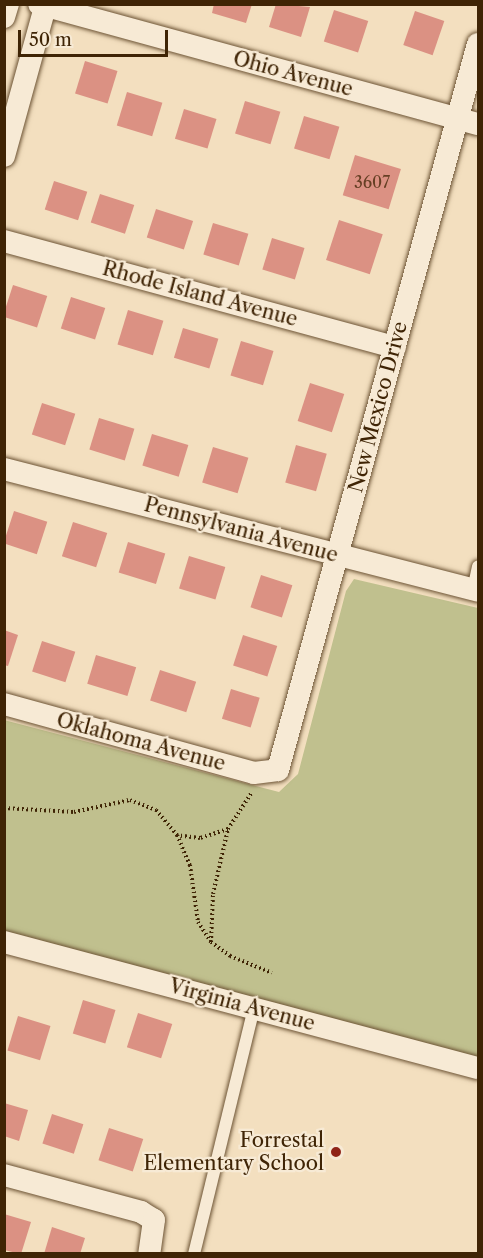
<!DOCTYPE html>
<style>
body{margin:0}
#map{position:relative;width:483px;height:1258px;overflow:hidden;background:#f3dfbf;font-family:"Libre Caslon Text",serif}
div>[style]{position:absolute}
.green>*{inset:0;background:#c0c08e}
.building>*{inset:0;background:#db9183;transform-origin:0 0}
.path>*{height:4px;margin-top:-2px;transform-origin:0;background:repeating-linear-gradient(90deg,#3f2405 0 1.5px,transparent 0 4.5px)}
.roads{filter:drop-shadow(0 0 2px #6c5334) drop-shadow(0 0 2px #6c5334)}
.service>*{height:12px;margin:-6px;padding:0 6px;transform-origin:6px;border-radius:6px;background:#f7ead5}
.minor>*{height:22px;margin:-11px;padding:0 11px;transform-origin:11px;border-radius:11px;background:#f7ead5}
.dots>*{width:16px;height:16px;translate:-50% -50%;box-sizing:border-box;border:3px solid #f7ead5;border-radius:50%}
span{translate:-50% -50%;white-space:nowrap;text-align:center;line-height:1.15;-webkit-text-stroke:4.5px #f7ead5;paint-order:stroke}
.number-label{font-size:16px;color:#663f24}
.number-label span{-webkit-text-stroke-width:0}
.street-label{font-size:20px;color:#3f2405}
.poi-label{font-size:20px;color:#3f2405}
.right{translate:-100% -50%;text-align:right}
.frame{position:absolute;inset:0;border:6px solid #3f2405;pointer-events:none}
.scale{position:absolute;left:18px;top:30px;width:150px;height:27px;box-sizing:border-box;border:3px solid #3f2405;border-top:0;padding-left:8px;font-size:18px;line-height:21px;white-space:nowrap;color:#3f2405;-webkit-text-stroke:4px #f7ead5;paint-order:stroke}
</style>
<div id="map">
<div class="green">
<i style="clip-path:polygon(354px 579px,478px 608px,478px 1057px,5px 931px,4px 720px,279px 792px,298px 774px,346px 591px)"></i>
</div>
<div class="building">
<i style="clip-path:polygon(214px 4px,252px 4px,246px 23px,212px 13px)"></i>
<i style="clip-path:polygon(276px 4px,310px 7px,301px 37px,269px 27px)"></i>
<i style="left:334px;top:10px;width:36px;height:33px;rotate:18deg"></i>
<i style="left:415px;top:11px;width:31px;height:36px;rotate:19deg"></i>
<i style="left:85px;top:61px;width:34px;height:34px;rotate:17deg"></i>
<i style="left:127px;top:92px;width:37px;height:35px;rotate:17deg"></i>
<i style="left:245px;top:101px;width:37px;height:34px;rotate:17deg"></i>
<i style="left:184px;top:109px;width:34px;height:31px;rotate:17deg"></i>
<i style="left:304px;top:116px;width:37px;height:34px;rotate:17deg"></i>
<i style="left:355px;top:155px;width:48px;height:42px;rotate:17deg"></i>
<i style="left:54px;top:181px;width:35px;height:30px;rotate:18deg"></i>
<i style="left:100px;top:194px;width:36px;height:30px;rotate:18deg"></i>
<i style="left:156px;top:209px;width:39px;height:30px;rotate:18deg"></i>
<i style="left:339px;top:220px;width:46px;height:42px;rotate:18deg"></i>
<i style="left:213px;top:223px;width:37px;height:33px;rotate:17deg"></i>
<i style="left:272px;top:238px;width:34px;height:33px;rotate:17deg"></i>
<i style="left:13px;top:285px;width:36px;height:33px;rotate:18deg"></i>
<i style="left:71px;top:297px;width:36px;height:33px;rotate:18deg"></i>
<i style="left:128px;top:310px;width:37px;height:36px;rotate:17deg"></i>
<i style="left:183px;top:328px;width:37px;height:31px;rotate:17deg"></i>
<i style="left:241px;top:341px;width:34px;height:36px;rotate:17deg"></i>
<i style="left:310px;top:383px;width:36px;height:40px;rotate:18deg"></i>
<i style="left:42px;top:403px;width:35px;height:33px;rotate:18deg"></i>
<i style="left:99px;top:418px;width:37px;height:33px;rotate:17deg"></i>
<i style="left:152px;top:434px;width:38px;height:33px;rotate:17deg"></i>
<i style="left:296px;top:445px;width:32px;height:39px;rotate:16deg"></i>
<i style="left:213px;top:447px;width:37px;height:37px;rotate:17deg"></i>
<i style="left:14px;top:511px;width:35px;height:34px;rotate:18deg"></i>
<i style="left:73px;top:522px;width:36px;height:36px;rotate:18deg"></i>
<i style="left:128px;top:542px;width:39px;height:32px;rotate:17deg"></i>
<i style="left:189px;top:556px;width:38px;height:34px;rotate:17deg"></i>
<i style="left:261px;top:575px;width:33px;height:34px;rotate:18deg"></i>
<i style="clip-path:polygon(4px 630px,18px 635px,8px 666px,4px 665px)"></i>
<i style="left:243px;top:635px;width:36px;height:32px;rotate:18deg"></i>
<i style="left:42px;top:641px;width:35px;height:32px;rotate:18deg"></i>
<i style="left:96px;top:655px;width:42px;height:30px;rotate:17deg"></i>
<i style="left:160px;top:670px;width:38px;height:32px;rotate:18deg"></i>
<i style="left:231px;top:689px;width:30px;height:31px;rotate:17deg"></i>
<i style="left:83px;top:1000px;width:34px;height:35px;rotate:17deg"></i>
<i style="left:138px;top:1013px;width:36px;height:36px;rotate:18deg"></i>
<i style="left:18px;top:1016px;width:34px;height:36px;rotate:17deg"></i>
<i style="clip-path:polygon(4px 1103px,28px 1110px,19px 1141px,4px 1136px)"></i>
<i style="left:52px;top:1114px;width:33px;height:31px;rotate:18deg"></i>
<i style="left:109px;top:1128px;width:36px;height:34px;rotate:18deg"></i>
<i style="clip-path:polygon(4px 1214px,31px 1222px,21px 1254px,4px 1250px)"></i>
<i style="clip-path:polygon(52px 1227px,85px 1238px,80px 1254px,44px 1254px)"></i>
</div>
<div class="path">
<i style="left:4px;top:808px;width:70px;rotate:3.3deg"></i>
<i style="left:74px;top:812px;width:57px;rotate:-12.1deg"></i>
<i style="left:130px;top:800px;width:28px;rotate:21deg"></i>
<i style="left:156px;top:810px;width:33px;rotate:50deg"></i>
<i style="left:228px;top:829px;width:44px;rotate:-57deg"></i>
<i style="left:211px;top:942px;width:48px;rotate:-87.6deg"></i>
<i style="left:213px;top:894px;width:67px;rotate:-77deg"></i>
<i style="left:228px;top:829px;width:29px;rotate:162deg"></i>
<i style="left:200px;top:838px;width:23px;rotate:-173deg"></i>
<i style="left:177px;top:835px;width:33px;rotate:67deg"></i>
<i style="left:190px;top:865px;width:58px;rotate:82deg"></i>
<i style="left:198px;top:922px;width:24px;rotate:57deg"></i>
<i style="left:211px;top:942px;width:24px;rotate:36deg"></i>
<i style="left:230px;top:956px;width:45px;rotate:22deg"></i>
</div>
<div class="roads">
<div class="service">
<i style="left:473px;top:590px;width:24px;rotate:-78deg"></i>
<i style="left:194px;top:1254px;width:253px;rotate:-76.3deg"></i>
</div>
<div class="minor">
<i style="left:39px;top:4px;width:455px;rotate:15.3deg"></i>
<i style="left:4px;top:17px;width:14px;rotate:-73deg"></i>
<i style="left:4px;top:156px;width:158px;rotate:-74.6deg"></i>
<i style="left:4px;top:241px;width:405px;rotate:15.2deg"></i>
<i style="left:4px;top:469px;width:489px;rotate:14.4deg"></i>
<i style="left:4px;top:704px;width:259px;rotate:15.4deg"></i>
<i style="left:254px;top:773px;width:24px;rotate:-7deg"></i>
<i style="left:278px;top:770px;width:753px;rotate:-74.6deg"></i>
<i style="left:4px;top:942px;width:490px;rotate:14.9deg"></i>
<i style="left:4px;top:1175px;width:142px;rotate:15.1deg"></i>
<i style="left:141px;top:1212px;width:15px;rotate:32deg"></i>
<i style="left:154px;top:1220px;width:34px;rotate:98deg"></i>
</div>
</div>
<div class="dots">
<i style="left:336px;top:1152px;background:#8f2418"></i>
</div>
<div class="number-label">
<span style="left:372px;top:182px">3607</span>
</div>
<div class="street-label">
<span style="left:293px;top:74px;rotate:15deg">Ohio Avenue</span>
<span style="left:200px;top:294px;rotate:15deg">Rhode Island Avenue</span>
<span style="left:378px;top:407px;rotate:-75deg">New Mexico Drive</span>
<span style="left:241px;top:530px;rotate:15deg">Pennsylvania Avenue</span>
<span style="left:141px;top:742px;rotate:15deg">Oklahoma Avenue</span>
<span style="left:242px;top:1005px;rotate:15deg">Virginia Avenue</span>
</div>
<div class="poi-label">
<span class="right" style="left:324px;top:1152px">Forrestal<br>Elementary School</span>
</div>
<div class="frame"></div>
<div class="scale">50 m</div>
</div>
